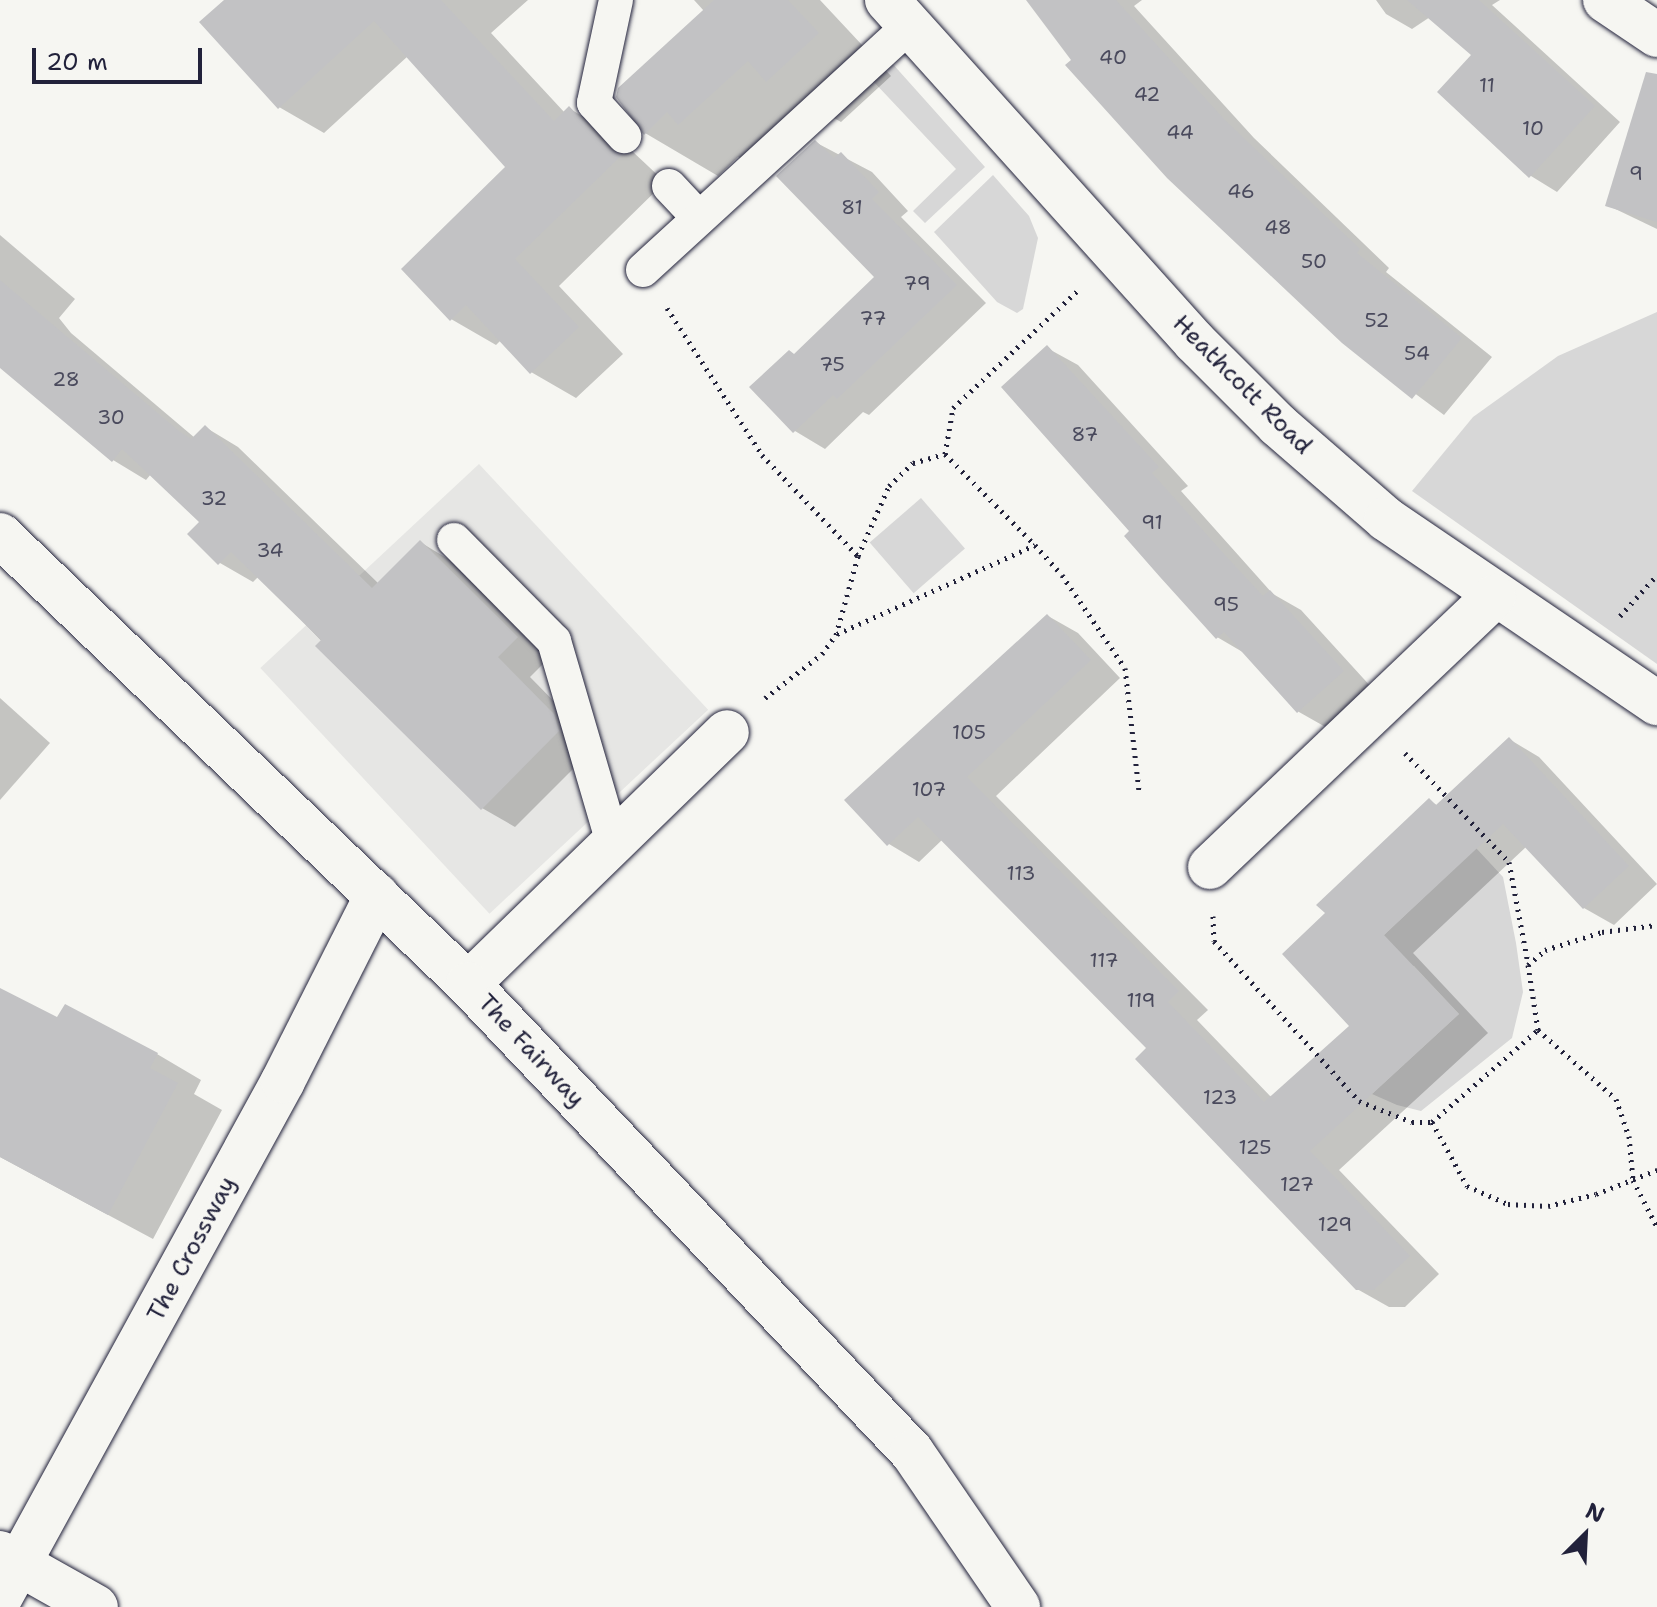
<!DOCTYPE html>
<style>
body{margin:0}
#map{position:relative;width:1657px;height:1607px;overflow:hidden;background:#f6f6f2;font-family:"Shantell Sans",sans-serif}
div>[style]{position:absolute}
.built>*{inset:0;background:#e6e6e4;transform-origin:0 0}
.green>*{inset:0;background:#d7d7d7;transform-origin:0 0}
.shadow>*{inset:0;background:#0003}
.building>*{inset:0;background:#c2c2c4}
.path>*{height:5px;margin-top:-2.5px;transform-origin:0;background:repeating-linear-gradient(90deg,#22223b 0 2px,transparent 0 8px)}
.roads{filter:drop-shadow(0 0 2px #22223b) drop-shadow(0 0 2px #22223b)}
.lane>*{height:34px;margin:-17px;padding:0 17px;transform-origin:17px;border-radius:17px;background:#f6f6f2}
.street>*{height:44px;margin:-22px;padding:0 22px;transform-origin:22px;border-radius:22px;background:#f6f6f2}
.secondary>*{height:44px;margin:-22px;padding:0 22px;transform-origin:22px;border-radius:22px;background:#f6f6f2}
span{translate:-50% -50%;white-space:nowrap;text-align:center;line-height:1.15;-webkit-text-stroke:8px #f6f6f2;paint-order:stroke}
.number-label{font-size:20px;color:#4a4a5d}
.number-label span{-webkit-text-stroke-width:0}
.street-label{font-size:24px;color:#22223b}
.north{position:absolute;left:1545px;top:1495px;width:80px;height:80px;-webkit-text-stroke:6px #f6f6f2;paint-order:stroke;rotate:24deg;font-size:22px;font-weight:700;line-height:32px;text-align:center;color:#22223b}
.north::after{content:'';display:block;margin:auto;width:28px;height:36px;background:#22223b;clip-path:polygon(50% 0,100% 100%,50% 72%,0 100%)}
.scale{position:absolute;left:32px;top:48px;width:170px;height:36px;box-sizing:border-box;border:4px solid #22223b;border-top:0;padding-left:10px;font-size:24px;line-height:28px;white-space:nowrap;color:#22223b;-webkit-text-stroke:6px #f6f6f2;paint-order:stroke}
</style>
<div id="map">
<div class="built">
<i style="left:479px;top:464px;width:336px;height:299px;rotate:47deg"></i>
</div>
<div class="green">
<i style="clip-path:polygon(891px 62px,985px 167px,925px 223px,913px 211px,956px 169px,872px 80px)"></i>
<i style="clip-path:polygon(993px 175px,1029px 216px,1038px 238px,1023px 309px,1017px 313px,997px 302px,934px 232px)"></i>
<i style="clip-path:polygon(1657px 312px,1657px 664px,1412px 491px,1473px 417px,1558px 356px)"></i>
<i style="left:921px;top:498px;width:67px;height:68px;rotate:49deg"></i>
<i style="clip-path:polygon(1476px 848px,1503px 877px,1516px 943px,1523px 992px,1512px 1038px,1421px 1111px,1397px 1105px,1372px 1094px,1459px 1014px,1414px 966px,1364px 954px)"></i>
</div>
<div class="shadow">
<i style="clip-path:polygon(227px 0,528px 0,491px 33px,565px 113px,570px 109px,615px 135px,665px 182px,559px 286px,623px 354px,576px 398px,531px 372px,501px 340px,496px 345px,451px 319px,508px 167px,408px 56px,324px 133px,279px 107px)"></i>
<i style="clip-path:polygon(694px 0,820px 0,891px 76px,841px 122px,816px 108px,753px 166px,738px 157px,718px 176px,645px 133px,704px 11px)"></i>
<i style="clip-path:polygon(1029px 0,1142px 0,1134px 6px,1254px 138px,1389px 268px,1386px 272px,1492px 357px,1444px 415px,1344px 341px,1074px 60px)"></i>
<i style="clip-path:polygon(1376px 0,1500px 0,1492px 5px,1620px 122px,1557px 192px,1531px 176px,1440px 92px,1474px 55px,1430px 17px,1412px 29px,1386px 14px)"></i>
<i style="clip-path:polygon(815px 142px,872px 172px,908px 211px,901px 217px,986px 303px,869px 415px,863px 412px,825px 449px,795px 431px,795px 355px,877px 277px)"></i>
<i style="clip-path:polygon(1657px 142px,1657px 229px,1607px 205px)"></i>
<i style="clip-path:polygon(0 235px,75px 299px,59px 318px,71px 333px,195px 438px,205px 427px,238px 447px,379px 584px,420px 542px,453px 562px,550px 657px,530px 677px,587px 735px,592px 750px,515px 827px,482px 808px,259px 576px,253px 582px,220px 563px,202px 522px,151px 474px,146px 480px,113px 460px,0 355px)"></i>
<i style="clip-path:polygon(1047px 348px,1078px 365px,1188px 486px,1181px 491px,1256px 575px,1273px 594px,1301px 610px,1373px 689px,1329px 729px,1299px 712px,1246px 654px,1217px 637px,1132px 531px)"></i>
<i style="clip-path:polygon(1048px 616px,1078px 633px,1120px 678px,996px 796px,1208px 1010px,1197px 1020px,1272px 1098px,1352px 1026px,1328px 913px,1429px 800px,1438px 806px,1509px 739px,1539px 757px,1657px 884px,1614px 925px,1584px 908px,1527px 846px,1413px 953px,1488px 1033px,1339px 1170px,1439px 1274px,1405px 1307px,1389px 1307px,1357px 1289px,1149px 1048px,943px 839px,919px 862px,889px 844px,847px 800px)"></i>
<i style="clip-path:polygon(0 698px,50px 743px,0 800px)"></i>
<i style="clip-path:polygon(0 998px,157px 1054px,201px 1080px,194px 1094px,222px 1110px,153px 1239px,0 1157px)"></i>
</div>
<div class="building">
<i style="clip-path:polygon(224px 0,441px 0,554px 121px,569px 106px,609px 149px,622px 155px,515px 259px,579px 327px,530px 374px,466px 305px,450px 321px,401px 269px,505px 167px,374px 21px,278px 109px,199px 22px)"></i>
<i style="clip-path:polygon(714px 0,788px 0,819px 33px,766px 82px,748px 61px,678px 125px,667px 112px,644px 135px,616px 97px,618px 88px)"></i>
<i style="clip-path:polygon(1026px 0,1116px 0,1224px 119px,1360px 249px,1357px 253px,1462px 338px,1412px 399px,1342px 343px,1167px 178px,1065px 65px,1071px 60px)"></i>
<i style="clip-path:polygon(1407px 0,1479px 0,1595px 106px,1529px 178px,1437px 92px,1471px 55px)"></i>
<i style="clip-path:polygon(1646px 72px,1657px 74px,1657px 222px,1605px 206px)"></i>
<i style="clip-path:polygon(815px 140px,834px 158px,841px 152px,879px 192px,872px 199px,957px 285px,837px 399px,833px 395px,793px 433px,749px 387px,789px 350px,794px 354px,874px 277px,776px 176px)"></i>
<i style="clip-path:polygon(0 280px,179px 431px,191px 439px,205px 425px,372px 588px,420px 540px,518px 637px,498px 657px,554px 714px,559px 731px,481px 810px,315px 646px,321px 640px,231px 552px,218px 565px,187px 534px,199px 522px,122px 449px,112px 462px,0 368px)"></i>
<i style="clip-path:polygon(1047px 345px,1159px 467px,1152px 473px,1225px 555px,1263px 596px,1270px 590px,1344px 671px,1297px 713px,1224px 632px,1216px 639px,1160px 577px,1124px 536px,1129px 531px,1001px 387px)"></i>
<i style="clip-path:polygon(1047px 614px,1091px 660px,967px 777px,1179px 991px,1168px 1002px,1264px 1102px,1349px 1026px,1282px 954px,1325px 913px,1316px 905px,1429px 798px,1436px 805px,1509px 737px,1629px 866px,1583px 909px,1503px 824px,1384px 935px,1459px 1014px,1310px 1151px,1410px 1256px,1374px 1290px,1356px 1290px,1135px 1059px,1146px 1048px,918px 817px,887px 846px,844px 800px)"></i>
<i style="clip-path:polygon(0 988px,57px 1017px,65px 1004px,158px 1053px,150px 1068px,178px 1083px,108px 1215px,0 1157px)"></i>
</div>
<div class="path">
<i style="left:667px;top:308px;width:175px;rotate:57.1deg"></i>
<i style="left:762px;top:455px;width:139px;rotate:46.5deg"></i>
<i style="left:945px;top:454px;width:128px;rotate:45.3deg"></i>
<i style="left:1620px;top:616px;width:55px;rotate:-47.9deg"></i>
<i style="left:837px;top:634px;width:217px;rotate:-24.2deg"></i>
<i style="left:1035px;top:545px;width:40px;rotate:48deg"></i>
<i style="left:1062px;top:575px;width:112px;rotate:55.9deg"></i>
<i style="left:1125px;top:668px;width:124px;rotate:83.5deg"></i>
<i style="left:765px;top:698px;width:72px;rotate:-37.7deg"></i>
<i style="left:822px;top:654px;width:24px;rotate:-54deg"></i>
<i style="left:836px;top:635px;width:82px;rotate:-74.4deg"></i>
<i style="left:858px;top:556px;width:77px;rotate:-66.1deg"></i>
<i style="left:889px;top:486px;width:33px;rotate:-44deg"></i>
<i style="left:913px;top:463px;width:33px;rotate:-16deg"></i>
<i style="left:945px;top:454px;width:47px;rotate:-80.1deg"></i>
<i style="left:953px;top:408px;width:172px;rotate:-43.3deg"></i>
<i style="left:1405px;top:753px;width:151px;rotate:46.3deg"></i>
<i style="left:1509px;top:862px;width:104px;rotate:79.4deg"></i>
<i style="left:1213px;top:916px;width:25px;rotate:88deg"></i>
<i style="left:1214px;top:941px;width:216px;rotate:47.8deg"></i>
<i style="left:1359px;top:1101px;width:57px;rotate:21.6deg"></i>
<i style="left:1412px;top:1122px;width:20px"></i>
<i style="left:1432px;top:1122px;width:140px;rotate:-41deg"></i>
<i style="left:1538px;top:1030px;width:66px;rotate:-98.7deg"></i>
<i style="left:1528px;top:965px;width:23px;rotate:-41deg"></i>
<i style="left:1545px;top:950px;width:60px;rotate:-17.5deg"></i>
<i style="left:1602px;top:932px;width:55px;rotate:-7.3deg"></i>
<i style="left:1538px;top:1030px;width:104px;rotate:41.5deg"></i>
<i style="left:1616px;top:1099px;width:39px;rotate:71deg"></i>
<i style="left:1629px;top:1136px;width:44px;rotate:84.8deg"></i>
<i style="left:1633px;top:1180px;width:53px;rotate:62.9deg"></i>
<i style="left:1432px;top:1122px;width:73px;rotate:61.3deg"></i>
<i style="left:1467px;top:1186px;width:45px;rotate:23.7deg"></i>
<i style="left:1508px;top:1204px;width:40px;rotate:2.9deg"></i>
<i style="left:1548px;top:1206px;width:49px;rotate:-14deg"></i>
<i style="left:1596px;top:1194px;width:66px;rotate:-21.5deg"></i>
</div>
<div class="roads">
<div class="lane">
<i style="left:616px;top:0;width:105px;rotate:102.1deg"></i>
<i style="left:594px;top:103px;width:45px;rotate:47.7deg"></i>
<i style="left:669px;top:186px;width:44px;rotate:46.8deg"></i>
<i style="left:643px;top:270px;width:362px;rotate:-42.5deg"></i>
<i style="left:454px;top:540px;width:142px;rotate:45.3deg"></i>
<i style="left:554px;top:641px;width:210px;rotate:73.7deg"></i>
</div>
<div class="street">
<i style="left:887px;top:0;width:460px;rotate:48deg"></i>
<i style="left:1195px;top:342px;width:117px;rotate:45deg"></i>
<i style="left:1278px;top:425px;width:143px;rotate:41deg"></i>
<i style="left:1386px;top:519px;width:328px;rotate:34.2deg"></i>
<i style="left:1605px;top:0;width:63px;rotate:33.9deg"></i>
<i style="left:1210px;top:867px;width:392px;rotate:-43.6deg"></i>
<i style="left:468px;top:984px;width:361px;rotate:-44.2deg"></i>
<i style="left:0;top:1553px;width:110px;rotate:29.4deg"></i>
<i style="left:0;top:1598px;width:589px;rotate:-61.3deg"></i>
<i style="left:283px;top:1081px;width:208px;rotate:-63.2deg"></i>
</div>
<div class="secondary">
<i style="left:0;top:535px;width:649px;rotate:43.81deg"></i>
<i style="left:468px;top:984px;width:645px;rotate:46.51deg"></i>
<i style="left:912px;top:1452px;width:188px;rotate:55.6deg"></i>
</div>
</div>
<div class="number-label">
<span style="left:1113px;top:57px">40</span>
<span style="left:1487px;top:85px">11</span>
<span style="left:1147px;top:94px">42</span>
<span style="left:1533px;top:128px">10</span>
<span style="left:1180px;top:132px">44</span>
<span style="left:1636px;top:173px">9</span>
<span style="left:1241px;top:191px">46</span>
<span style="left:852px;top:207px">81</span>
<span style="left:1278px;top:227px">48</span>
<span style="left:1314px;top:261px">50</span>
<span style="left:917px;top:283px">79</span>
<span style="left:873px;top:318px">77</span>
<span style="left:1377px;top:320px">52</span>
<span style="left:1417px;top:353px">54</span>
<span style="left:832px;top:364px">75</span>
<span style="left:66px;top:379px">28</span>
<span style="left:111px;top:417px">30</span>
<span style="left:1085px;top:434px">87</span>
<span style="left:214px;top:498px">32</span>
<span style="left:1152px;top:522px">91</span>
<span style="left:270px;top:550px">34</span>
<span style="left:1226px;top:604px">95</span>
<span style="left:969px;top:732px">105</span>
<span style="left:929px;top:789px">107</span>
<span style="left:1021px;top:873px">113</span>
<span style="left:1104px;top:960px">117</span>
<span style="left:1141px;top:1000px">119</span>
<span style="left:1220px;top:1097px">123</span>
<span style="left:1255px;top:1147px">125</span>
<span style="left:1297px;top:1184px">127</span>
<span style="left:1335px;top:1224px">129</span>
</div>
<div class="street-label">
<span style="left:1242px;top:385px;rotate:45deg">Heathcott Road</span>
<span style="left:531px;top:1051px;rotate:47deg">The Fairway</span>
<span style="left:192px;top:1249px;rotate:-62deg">The Crossway</span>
</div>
<div class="north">N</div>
<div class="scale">20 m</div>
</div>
